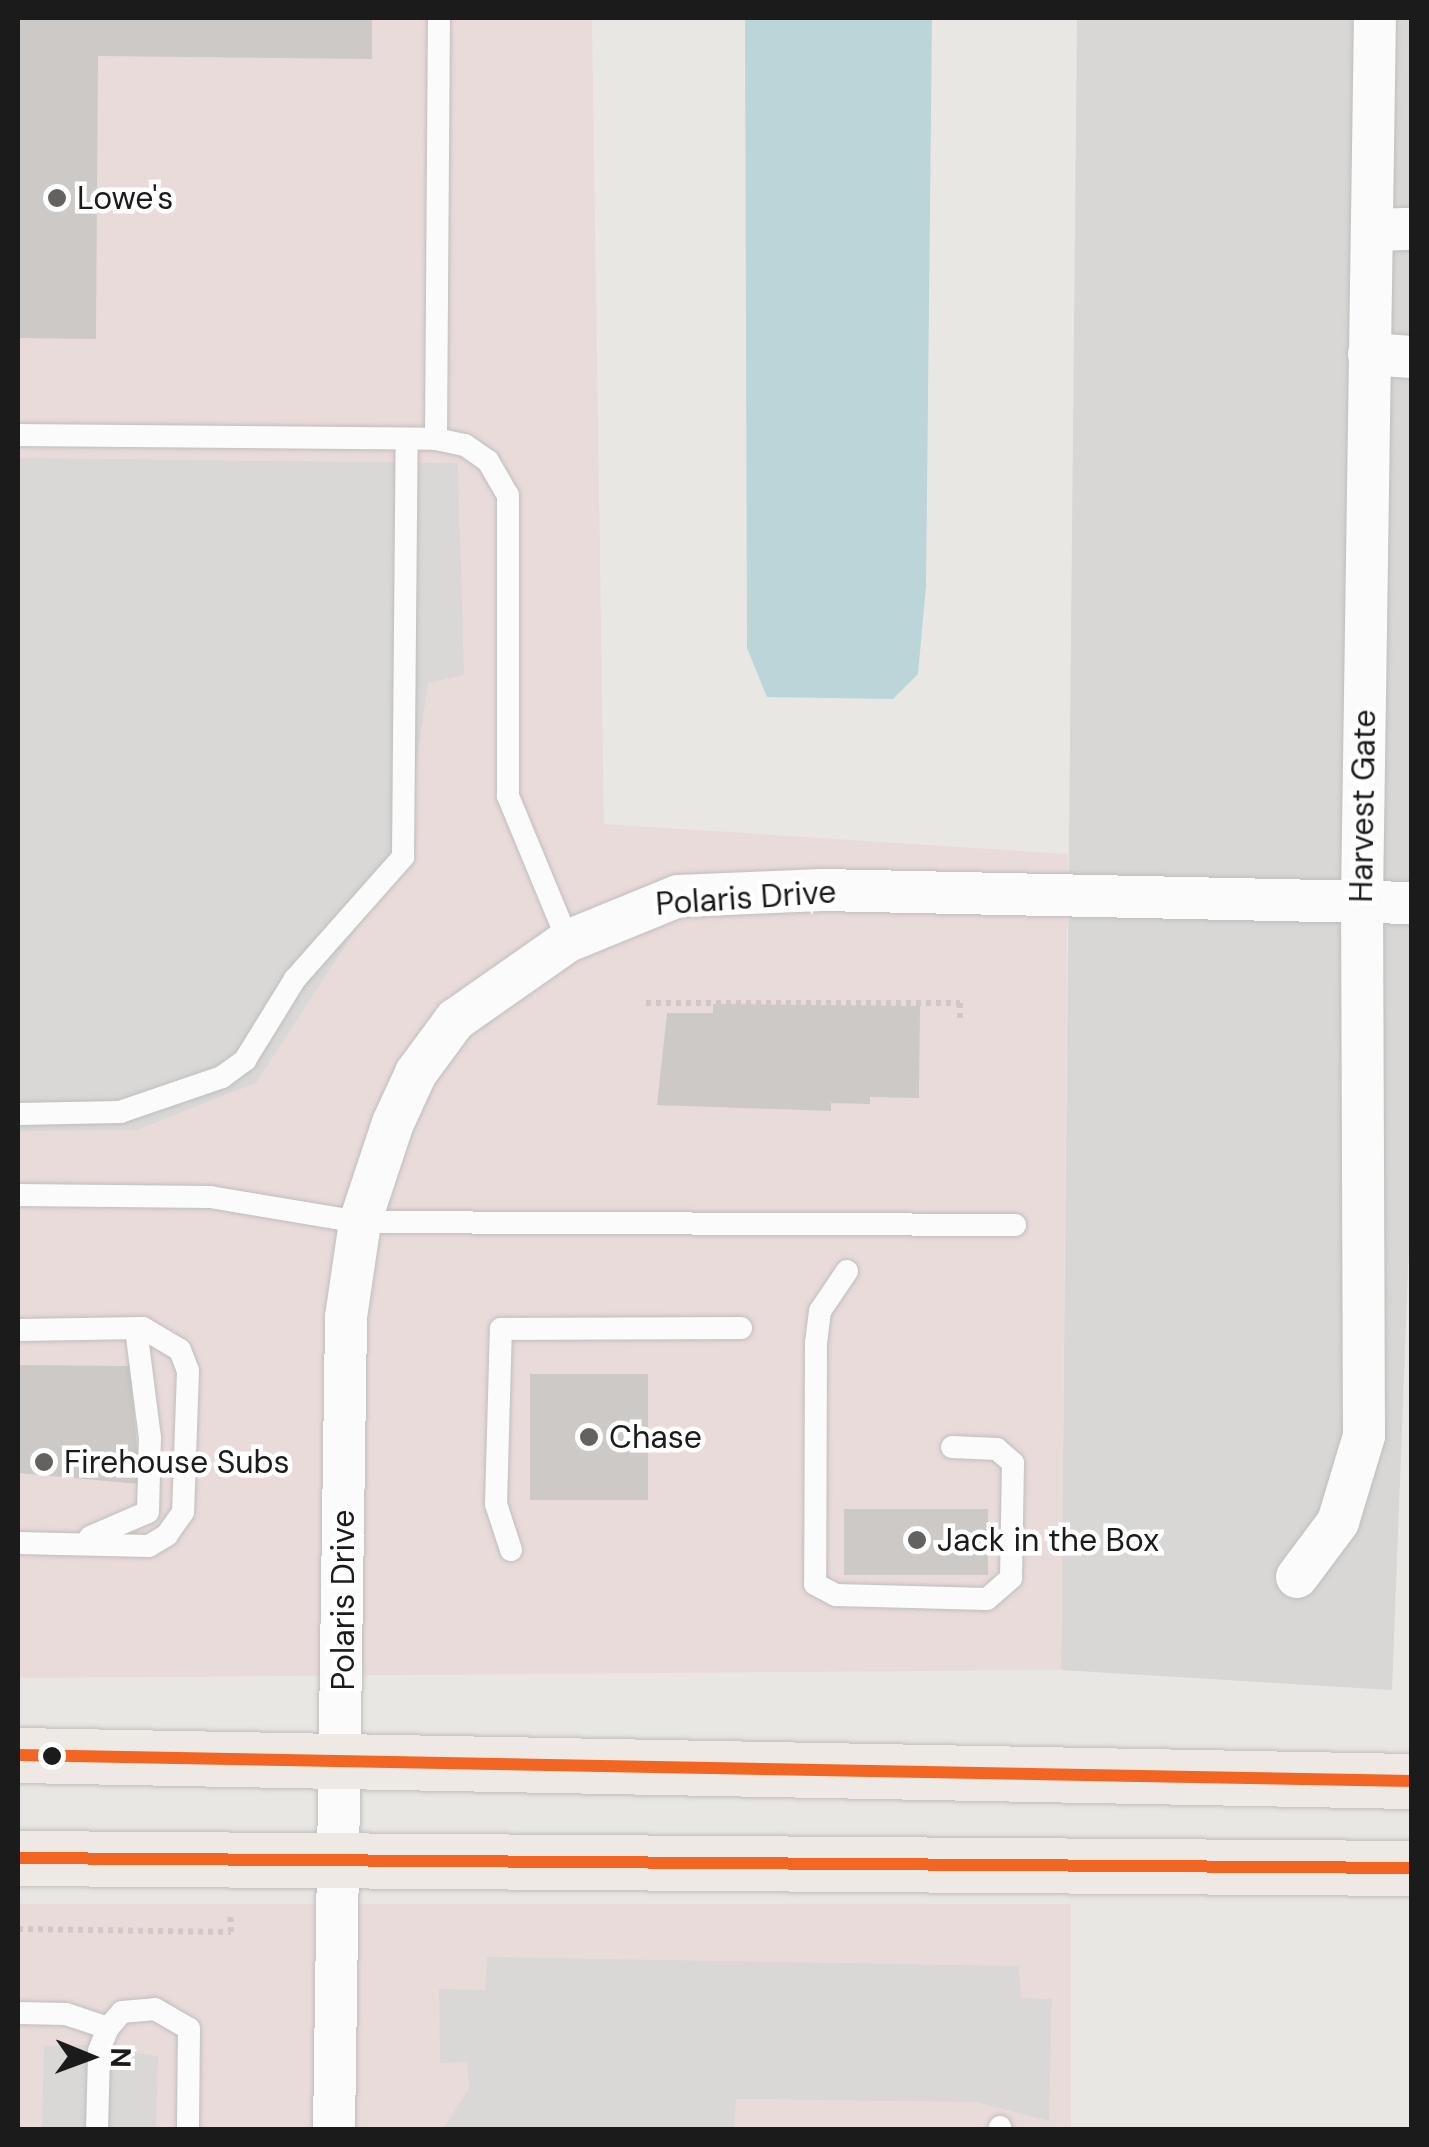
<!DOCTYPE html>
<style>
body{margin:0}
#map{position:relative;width:1429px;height:2147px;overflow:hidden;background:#e9e7e4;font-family:"DM Sans",sans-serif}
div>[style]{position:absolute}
.residential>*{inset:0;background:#d8d7d5}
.commercial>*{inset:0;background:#eadbdb;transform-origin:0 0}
.parking>*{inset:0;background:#d9d8d7}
.water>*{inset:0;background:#bbd5d9}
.building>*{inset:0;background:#ccc9c7;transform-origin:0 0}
.path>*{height:6px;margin-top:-3px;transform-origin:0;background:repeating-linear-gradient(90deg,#d3c6c6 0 5px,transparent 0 10px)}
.roads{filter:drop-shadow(0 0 2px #bfbebc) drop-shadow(0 0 2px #bfbebc)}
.service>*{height:22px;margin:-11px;padding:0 11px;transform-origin:11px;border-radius:11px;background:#fcfbfb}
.minor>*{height:42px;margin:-21px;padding:0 21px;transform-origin:21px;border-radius:21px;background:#fcfbfb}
.primary>*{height:55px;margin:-27.5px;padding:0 27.5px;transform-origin:27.5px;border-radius:27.5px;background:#eee9e4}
.bus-1>*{height:12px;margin:-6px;padding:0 6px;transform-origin:6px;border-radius:6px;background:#f26522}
.dots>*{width:28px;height:28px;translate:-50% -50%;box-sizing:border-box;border:5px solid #fff;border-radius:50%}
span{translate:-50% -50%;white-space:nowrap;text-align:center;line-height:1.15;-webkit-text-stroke:9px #fff;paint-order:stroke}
.poi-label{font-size:32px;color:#1b1b1b}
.left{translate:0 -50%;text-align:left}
.street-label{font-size:32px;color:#1b1b1b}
.frame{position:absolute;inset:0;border:20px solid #1b1b1b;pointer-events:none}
.north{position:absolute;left:40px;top:2007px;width:100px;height:100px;-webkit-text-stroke:8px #fff;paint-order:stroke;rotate:91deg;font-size:28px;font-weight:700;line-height:40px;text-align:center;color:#1b1b1b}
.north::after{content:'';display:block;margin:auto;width:35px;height:45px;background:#1b1b1b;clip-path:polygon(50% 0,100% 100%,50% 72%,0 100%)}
</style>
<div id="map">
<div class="residential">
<i style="clip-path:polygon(1077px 18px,1411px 18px,1412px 1168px,1392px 1690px,1061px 1670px)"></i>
</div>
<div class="commercial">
<i style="clip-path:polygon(18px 18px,592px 18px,604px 824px,1068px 854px,1061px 1670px,18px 1678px)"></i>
<i style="left:18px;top:1904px;width:1053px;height:226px"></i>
</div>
<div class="parking">
<i style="clip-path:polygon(18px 458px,458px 463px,464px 675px,428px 683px,403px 857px,256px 1083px,136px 1130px,18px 1131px)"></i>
<i style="clip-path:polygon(487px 1957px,1019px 1966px,1021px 1998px,1052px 1999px,1049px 2121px,976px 2102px,736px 2099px,734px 2129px,443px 2129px,469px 2089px,467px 2062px,440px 2063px,439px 1989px,485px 1990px)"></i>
<i style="clip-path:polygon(84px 2045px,158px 2056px,156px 2129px,42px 2130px,44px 2046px)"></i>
</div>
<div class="water">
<i style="clip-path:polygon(745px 18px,932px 18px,926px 586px,918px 674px,893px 699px,767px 697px,747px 648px)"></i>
</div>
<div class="building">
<i style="clip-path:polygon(18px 18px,372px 18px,372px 59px,98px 56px,96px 339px,18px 338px)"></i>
<i style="clip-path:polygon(713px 1004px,920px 1006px,919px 1098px,870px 1097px,870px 1104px,831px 1103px,831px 1111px,657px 1105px,667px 1013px,713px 1013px)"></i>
<i style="clip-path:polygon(18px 1365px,130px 1366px,140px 1484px,18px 1473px)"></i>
<i style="left:648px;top:1374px;width:126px;height:118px;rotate:90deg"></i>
<i style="left:844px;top:1509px;width:144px;height:66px"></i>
</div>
<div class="path">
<i style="left:646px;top:1003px;width:314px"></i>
<i style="left:960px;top:1003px;width:19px;rotate:90deg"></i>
<i style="left:18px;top:1929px;width:213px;rotate:0.8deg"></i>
<i style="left:231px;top:1932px;width:17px;rotate:-93deg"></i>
</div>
<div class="roads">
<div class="service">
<i style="left:18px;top:435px;width:418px;rotate:0.5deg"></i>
<i style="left:436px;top:439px;width:30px;rotate:12deg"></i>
<i style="left:465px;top:445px;width:28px;rotate:35deg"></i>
<i style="left:488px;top:461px;width:39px;rotate:60deg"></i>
<i style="left:508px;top:495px;width:301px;rotate:90deg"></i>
<i style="left:508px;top:796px;width:157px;rotate:67.5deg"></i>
<i style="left:436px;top:439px;width:421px;rotate:-89.6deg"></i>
<i style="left:18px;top:1114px;width:102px;rotate:-1.1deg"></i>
<i style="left:120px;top:1112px;width:108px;rotate:-18.9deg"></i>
<i style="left:222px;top:1077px;width:29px;rotate:-36deg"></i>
<i style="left:245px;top:1060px;width:95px;rotate:-58.3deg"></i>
<i style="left:295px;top:979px;width:163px;rotate:-48.5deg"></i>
<i style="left:403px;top:857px;width:418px;rotate:-89.5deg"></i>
<i style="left:18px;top:1195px;width:192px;rotate:0.6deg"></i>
<i style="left:210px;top:1197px;width:152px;rotate:9.5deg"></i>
<i style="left:360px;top:1222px;width:655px;rotate:0.26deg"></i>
<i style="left:847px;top:1271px;width:48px;rotate:124deg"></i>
<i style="left:820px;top:1311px;width:32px;rotate:97deg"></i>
<i style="left:816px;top:1343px;width:241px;rotate:90.2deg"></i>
<i style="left:815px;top:1584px;width:24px;rotate:28deg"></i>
<i style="left:836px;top:1595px;width:151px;rotate:1.5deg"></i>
<i style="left:987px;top:1599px;width:32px;rotate:-41deg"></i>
<i style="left:1011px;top:1578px;width:115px;rotate:-89deg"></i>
<i style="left:1013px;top:1463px;width:21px;rotate:-139deg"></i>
<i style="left:997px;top:1449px;width:45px;rotate:-177.5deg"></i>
<i style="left:18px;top:1330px;width:125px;rotate:-0.9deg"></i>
<i style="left:143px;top:1328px;width:43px;rotate:30.7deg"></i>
<i style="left:180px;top:1350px;width:22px;rotate:69deg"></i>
<i style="left:188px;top:1371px;width:141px;rotate:92deg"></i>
<i style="left:183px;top:1512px;width:28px;rotate:125deg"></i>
<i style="left:167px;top:1535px;width:21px;rotate:149deg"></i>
<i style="left:149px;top:1546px;width:131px;rotate:-178.7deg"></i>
<i style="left:90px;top:1537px;width:63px;rotate:-23.3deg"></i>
<i style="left:148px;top:1512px;width:74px;rotate:-88.5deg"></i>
<i style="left:150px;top:1438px;width:110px;rotate:-97.3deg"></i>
<i style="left:511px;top:1550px;width:48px;rotate:-108.1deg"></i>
<i style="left:496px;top:1504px;width:175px;rotate:-88.4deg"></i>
<i style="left:501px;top:1329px;width:240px;rotate:-0.2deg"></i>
<i style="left:18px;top:2013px;width:48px;rotate:1.2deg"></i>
<i style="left:66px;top:2014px;width:44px;rotate:18.4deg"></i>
<i style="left:1000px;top:2127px;width:3px;rotate:72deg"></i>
<i style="left:97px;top:2130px;width:79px;rotate:-88.5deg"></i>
<i style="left:99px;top:2051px;width:25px;rotate:-69deg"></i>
<i style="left:108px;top:2028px;width:21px;rotate:-49deg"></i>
<i style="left:122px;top:2012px;width:33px;rotate:-5deg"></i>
<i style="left:155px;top:2009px;width:39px;rotate:30deg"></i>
<i style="left:189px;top:2029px;width:101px;rotate:90.6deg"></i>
</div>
<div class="minor">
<i style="left:1376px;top:230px;width:36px;rotate:-2deg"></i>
<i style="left:1369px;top:354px;width:43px;rotate:4deg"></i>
<i style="left:1297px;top:1577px;width:69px;rotate:-53.3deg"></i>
<i style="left:1338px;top:1522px;width:90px;rotate:-73.2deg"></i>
<i style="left:1364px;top:1436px;width:536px;rotate:-90.21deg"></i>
<i style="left:1362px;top:900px;width:882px;rotate:-89.16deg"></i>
<i style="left:334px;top:2130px;width:813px;rotate:-89.15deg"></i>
<i style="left:346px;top:1317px;width:96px;rotate:-81.6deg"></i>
<i style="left:360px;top:1222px;width:104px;rotate:-71.6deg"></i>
<i style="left:393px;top:1123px;width:55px;rotate:-65.3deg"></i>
<i style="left:416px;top:1073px;width:66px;rotate:-53.7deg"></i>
<i style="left:455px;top:1020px;width:138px;rotate:-35deg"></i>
<i style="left:568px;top:941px;width:119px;rotate:-22.2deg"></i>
<i style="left:678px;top:896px;width:144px;rotate:-2.4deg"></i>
<i style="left:822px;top:890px;width:590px;rotate:1.26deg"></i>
</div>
<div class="primary">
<i style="left:18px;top:1755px;width:1394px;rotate:1.07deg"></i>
<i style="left:18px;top:1858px;width:1394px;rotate:0.41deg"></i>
</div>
</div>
<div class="bus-1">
<i style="left:18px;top:1755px;width:1394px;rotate:1.07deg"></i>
<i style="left:18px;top:1858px;width:1394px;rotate:0.41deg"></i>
</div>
<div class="dots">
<i style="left:57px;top:198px;background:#636261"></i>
<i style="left:589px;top:1437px;background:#636261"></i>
<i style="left:44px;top:1462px;background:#636261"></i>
<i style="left:917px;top:1540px;background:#636261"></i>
<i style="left:52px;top:1756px;background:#1b1b1b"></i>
</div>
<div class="poi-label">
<span class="left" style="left:77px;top:198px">Lowe's</span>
<span class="left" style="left:609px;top:1437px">Chase</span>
<span class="left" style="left:64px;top:1462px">Firehouse Subs</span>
<span class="left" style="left:937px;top:1540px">Jack in the Box</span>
</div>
<div class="street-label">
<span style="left:1363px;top:806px;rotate:-89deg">Harvest Gate</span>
<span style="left:746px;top:898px;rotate:-4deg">Polaris Drive</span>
<span style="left:343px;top:1600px;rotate:-90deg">Polaris Drive</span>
</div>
<div class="frame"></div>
<div class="north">N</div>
</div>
